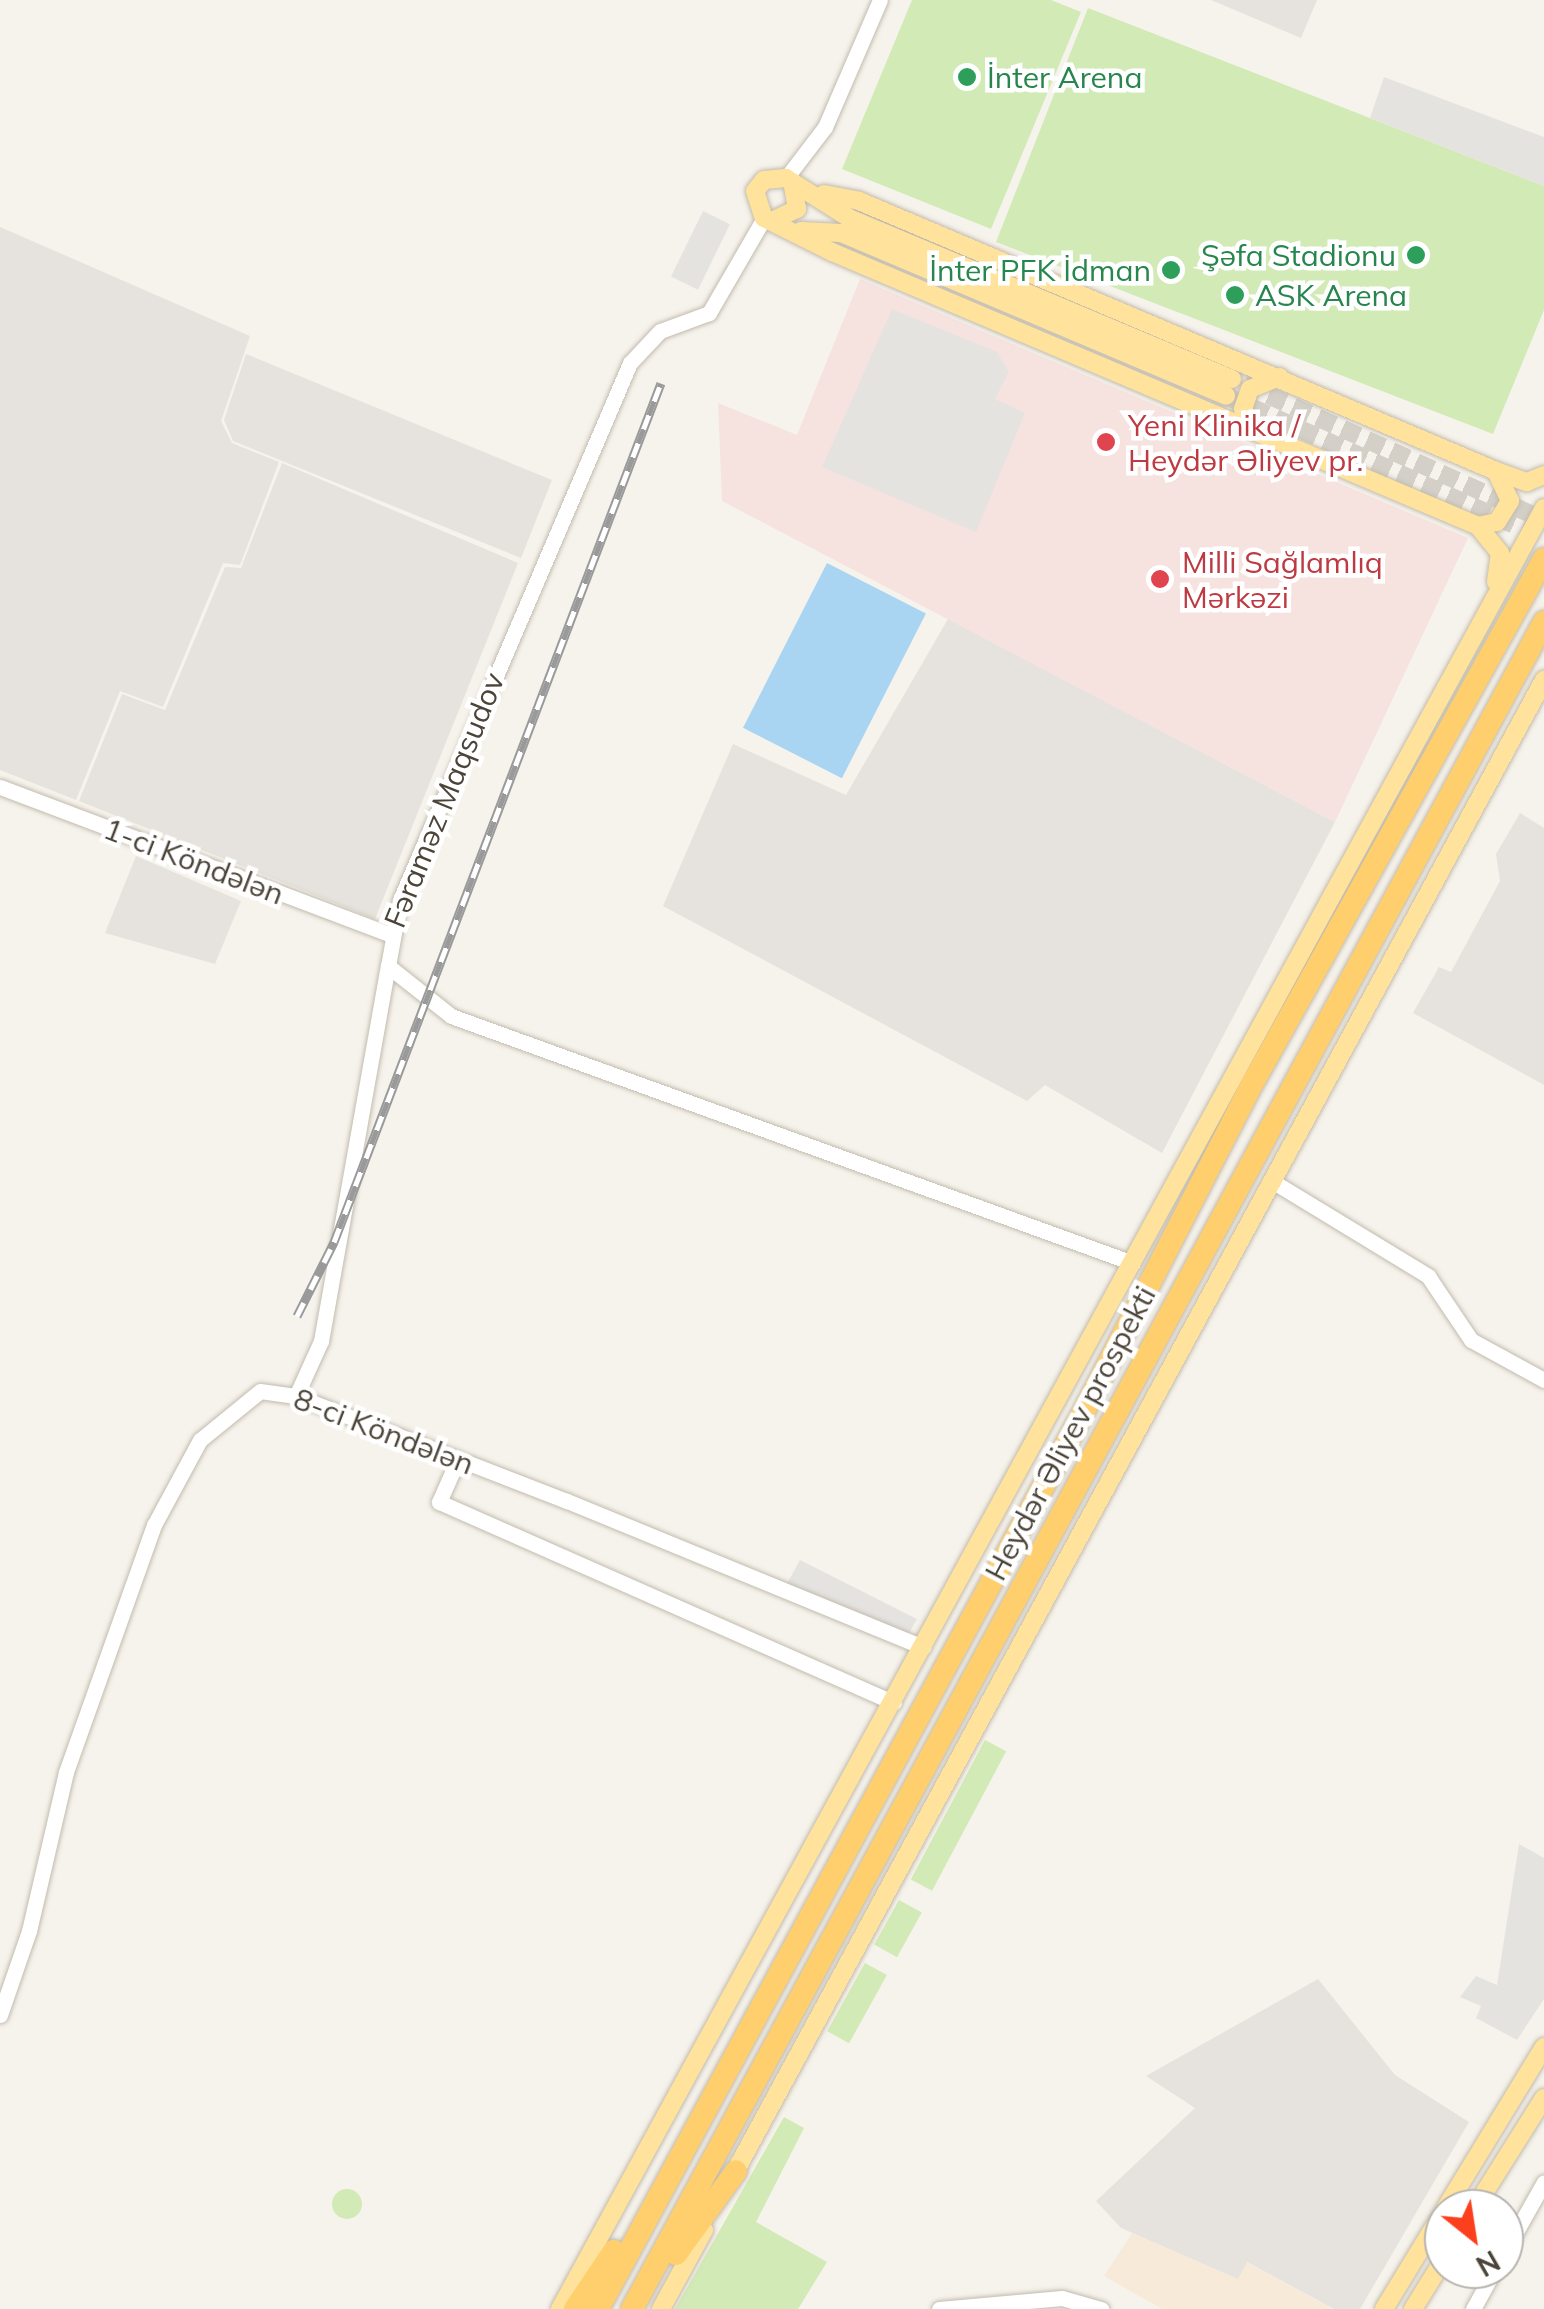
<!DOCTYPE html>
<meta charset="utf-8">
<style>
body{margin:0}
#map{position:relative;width:1544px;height:2309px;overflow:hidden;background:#f6f3ec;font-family:Mulish,sans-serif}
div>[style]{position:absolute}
.commercial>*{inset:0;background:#f7ead8}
.industrial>*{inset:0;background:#e6e2dd}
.medical>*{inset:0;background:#f6e3e0}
.green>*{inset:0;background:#d2eab5;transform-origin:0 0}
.round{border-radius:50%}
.parking>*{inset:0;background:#e5e3e0;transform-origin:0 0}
.water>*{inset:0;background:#a9d4f2;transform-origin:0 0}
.major-tunnel>*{height:18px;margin-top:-9px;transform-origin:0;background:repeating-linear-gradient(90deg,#d4d0c8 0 18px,transparent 0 27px)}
.roads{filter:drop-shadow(0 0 2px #c2bbae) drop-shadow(0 0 2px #c2bbae)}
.minor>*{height:15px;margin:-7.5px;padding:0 7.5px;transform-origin:7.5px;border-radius:7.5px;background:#fff}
.major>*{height:18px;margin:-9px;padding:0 9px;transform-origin:9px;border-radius:9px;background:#ffe39c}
.highway>*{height:22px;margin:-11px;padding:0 11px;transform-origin:11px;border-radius:11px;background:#ffcf6e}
.rail>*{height:9px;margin-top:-4.5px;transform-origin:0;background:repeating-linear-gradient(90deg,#fff 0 15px,#9a9a9a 0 30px);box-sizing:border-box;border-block:2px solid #9a9a9a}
.dots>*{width:28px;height:28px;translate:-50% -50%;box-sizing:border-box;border:5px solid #fff;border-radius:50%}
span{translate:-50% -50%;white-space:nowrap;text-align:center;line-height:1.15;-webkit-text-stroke:9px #fff;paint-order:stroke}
.leisure-label{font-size:30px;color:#27864d}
.left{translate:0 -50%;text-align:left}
.right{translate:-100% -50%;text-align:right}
.health-label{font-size:30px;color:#be3a42}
.street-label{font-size:30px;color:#4b4439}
.north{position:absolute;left:1424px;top:2189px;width:100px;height:100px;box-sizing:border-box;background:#fff;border:2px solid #b7b4b0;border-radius:50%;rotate:150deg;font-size:28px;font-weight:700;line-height:40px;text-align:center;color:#4b4439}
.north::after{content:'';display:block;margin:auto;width:35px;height:45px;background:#fc3f1d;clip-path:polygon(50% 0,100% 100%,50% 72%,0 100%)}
</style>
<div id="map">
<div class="commercial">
<i style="clip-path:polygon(1132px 2233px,1238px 2279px,1246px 2262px,1333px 2309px,1162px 2309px,1104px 2276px)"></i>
</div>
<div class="industrial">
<i style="clip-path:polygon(1211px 0,1317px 0,1301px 38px)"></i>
<i style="clip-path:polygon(0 227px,250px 336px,221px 421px,232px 443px,279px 462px,240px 565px,223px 563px,163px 707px,120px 691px,76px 800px,0 770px)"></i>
<i style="clip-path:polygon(246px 354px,552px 480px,521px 558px,233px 441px,224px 420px)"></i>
<i style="clip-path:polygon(282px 463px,518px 563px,375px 919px,79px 801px,122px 694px,165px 710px,225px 567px,241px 568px)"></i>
<i style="clip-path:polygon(948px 619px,1335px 822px,1162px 1153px,1045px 1085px,1027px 1101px,663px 906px,733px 744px,846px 795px)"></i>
<i style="clip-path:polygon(1520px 813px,1544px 828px,1544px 1085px,1413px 1013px,1439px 967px,1451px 972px,1500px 881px,1496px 854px)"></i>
<i style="clip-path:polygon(136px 856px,241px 901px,215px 964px,105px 933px)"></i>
<i style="clip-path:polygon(1318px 1979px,1395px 2075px,1469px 2122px,1360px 2309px,1334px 2309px,1247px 2262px,1238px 2279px,1121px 2228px,1096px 2201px,1195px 2108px,1146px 2076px)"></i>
</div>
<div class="medical">
<i style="clip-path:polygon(860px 279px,1468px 538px,1335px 822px,722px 501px,718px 403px,797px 435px)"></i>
</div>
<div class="green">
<i style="clip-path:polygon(912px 0,1051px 0,1081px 12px,991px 229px,842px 169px)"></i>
<i style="clip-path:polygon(1088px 8px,1544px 186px,1544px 310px,1493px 434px,996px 242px)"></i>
<i style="left:985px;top:1740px;width:24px;height:158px;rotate:28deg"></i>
<i style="left:899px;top:1900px;width:26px;height:51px;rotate:29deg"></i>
<i style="left:865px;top:1963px;width:25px;height:78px;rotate:29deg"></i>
<i style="clip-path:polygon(784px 2117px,804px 2128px,756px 2222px,827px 2262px,798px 2309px,675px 2309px)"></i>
<i class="round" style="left:332px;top:2189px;width:30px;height:30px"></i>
</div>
<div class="parking">
<i style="clip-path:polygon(1384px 77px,1544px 137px,1544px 186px,1370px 118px)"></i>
<i style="left:703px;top:211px;width:30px;height:73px;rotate:26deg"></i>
<i style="clip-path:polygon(892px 309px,997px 352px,1009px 372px,995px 399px,1025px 413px,976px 532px,822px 467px)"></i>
<i style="clip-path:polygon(800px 1560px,917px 1619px,905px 1640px,783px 1591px)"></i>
<i style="clip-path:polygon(1519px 1844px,1544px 1858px,1544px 1999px,1517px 2040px,1476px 2018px,1481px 2006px,1460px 1997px,1476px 1976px,1497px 1985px)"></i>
</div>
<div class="water">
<i style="left:827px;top:563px;width:111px;height:185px;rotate:27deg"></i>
</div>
<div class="major-tunnel">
<i style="left:1244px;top:384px;width:329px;rotate:24.4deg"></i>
<i style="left:1226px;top:396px;width:348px;rotate:24.1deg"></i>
</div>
<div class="roads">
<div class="minor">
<i style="left:786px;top:178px;width:64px;rotate:-52.6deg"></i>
<i style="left:825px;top:127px;width:138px;rotate:-66.6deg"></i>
<i style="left:764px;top:218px;width:110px;rotate:120.1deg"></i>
<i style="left:709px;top:313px;width:52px;rotate:159.8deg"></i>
<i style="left:660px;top:331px;width:44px;rotate:133.2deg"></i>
<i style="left:630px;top:363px;width:584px;rotate:113.19deg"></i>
<i style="left:400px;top:900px;width:67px;rotate:100.3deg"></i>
<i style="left:388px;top:966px;width:80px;rotate:38.4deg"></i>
<i style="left:451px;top:1016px;width:725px;rotate:19.91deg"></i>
<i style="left:0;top:787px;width:416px;rotate:20.7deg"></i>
<i style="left:1272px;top:1181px;width:183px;rotate:31.3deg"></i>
<i style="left:1428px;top:1276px;width:77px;rotate:56.1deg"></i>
<i style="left:1471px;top:1340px;width:83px;rotate:28.7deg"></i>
<i style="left:296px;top:1396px;width:60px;rotate:-65.6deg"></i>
<i style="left:321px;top:1341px;width:381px;rotate:-79.9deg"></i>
<i style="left:458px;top:1459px;width:47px;rotate:113.8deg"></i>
<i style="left:439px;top:1502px;width:497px;rotate:23.8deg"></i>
<i style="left:0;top:2015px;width:89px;rotate:-71deg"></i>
<i style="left:29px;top:1931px;width:163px;rotate:-76.9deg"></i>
<i style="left:66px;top:1772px;width:262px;rotate:-70.4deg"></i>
<i style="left:154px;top:1525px;width:97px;rotate:-61.6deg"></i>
<i style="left:200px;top:1440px;width:77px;rotate:-39.2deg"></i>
<i style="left:260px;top:1391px;width:36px;rotate:8deg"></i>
<i style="left:296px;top:1396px;width:291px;rotate:21.2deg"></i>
<i style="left:567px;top:1501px;width:385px;rotate:22.3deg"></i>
<i style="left:1504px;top:2253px;width:81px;rotate:-60.6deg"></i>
<i style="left:939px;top:2309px;width:123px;rotate:-5.1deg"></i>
<i style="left:1062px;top:2298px;width:41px;rotate:15.8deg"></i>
<i style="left:1473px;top:2309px;width:46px;rotate:-61.2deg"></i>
</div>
<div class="major">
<i style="left:824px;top:194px;width:36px;rotate:11deg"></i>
<i style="left:859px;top:201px;width:692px;rotate:22.97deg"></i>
<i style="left:1496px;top:471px;width:33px;rotate:20deg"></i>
<i style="left:1527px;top:482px;width:18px;rotate:-22deg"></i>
<i style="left:772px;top:221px;width:28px;rotate:-26deg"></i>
<i style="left:797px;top:209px;width:27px;rotate:-100deg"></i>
<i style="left:801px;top:231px;width:40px;rotate:2.9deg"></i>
<i style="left:841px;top:233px;width:418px;rotate:22.9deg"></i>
<i style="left:1232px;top:379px;width:415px;rotate:-157.2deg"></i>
<i style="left:849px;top:218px;width:75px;rotate:-147.6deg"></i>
<i style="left:786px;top:178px;width:22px;rotate:175deg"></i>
<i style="left:764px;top:180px;width:14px;rotate:129deg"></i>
<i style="left:755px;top:191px;width:28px;rotate:72deg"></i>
<i style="left:764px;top:218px;width:76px;rotate:26.6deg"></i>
<i style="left:832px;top:252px;width:702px;rotate:22.98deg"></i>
<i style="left:1478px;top:526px;width:35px;rotate:51deg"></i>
<i style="left:1500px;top:553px;width:29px;rotate:98deg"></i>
<i style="left:1250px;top:428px;width:20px;rotate:-110deg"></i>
<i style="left:1243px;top:409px;width:21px;rotate:-71deg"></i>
<i style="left:1250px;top:389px;width:32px;rotate:-22deg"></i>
<i style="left:1478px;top:526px;width:19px;rotate:-12deg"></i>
<i style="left:1497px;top:522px;width:25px;rotate:-58deg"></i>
<i style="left:1510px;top:501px;width:33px;rotate:-115deg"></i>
<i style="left:730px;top:2181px;width:1708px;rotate:-61.53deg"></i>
<i style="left:1474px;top:2209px;width:131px;rotate:-57.8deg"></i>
<i style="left:560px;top:2309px;width:2052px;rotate:-61.35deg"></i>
<i style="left:661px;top:2309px;width:90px;rotate:-61.4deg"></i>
<i style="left:1384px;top:2309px;width:307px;rotate:-58.6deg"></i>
<i style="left:1413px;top:2309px;width:59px;rotate:-58.2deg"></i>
</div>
<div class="highway">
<i style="left:676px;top:2254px;width:102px;rotate:-54.1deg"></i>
<i style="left:575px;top:2309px;width:70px;rotate:-56.1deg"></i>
<i style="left:598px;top:2309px;width:1014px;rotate:-61.57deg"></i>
<i style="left:1081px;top:1417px;width:378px;rotate:-62.8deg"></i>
<i style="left:1254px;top:1081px;width:597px;rotate:-60.95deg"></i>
<i style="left:632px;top:2309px;width:1918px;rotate:-61.6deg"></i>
</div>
</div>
<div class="rail">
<i style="left:297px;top:1316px;width:83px;rotate:-63.4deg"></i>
<i style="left:334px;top:1242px;width:919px;rotate:-69.16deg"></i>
</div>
<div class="dots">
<i style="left:967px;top:77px;background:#2e9e5b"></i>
<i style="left:1416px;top:255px;background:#2e9e5b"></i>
<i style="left:1171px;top:270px;background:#2e9e5b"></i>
<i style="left:1235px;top:295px;background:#2e9e5b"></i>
<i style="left:1106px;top:442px;background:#e0444e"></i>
<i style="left:1160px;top:579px;background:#e0444e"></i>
</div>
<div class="leisure-label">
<span class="left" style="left:987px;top:77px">İnter Arena</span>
<span class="right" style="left:1396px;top:255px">Şəfa Stadionu</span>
<span class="right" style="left:1151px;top:270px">İnter PFK İdman</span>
<span class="left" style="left:1255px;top:295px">ASK Arena</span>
</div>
<div class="health-label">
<span class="left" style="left:1128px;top:442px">Yeni Klinika /<br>Heydər Əliyev pr.</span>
<span class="left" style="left:1182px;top:579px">Milli Sağlamlıq<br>Mərkəzi</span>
</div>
<div class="street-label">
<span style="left:444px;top:800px;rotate:-68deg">Fəraməz Maqsudov</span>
<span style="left:194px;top:861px;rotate:21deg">1-ci Köndələn</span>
<span style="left:384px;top:1431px;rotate:21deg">8-ci Köndələn</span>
<span style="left:1070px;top:1433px;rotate:-62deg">Heydər Əliyev prospekti</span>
</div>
<div class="north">N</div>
</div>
